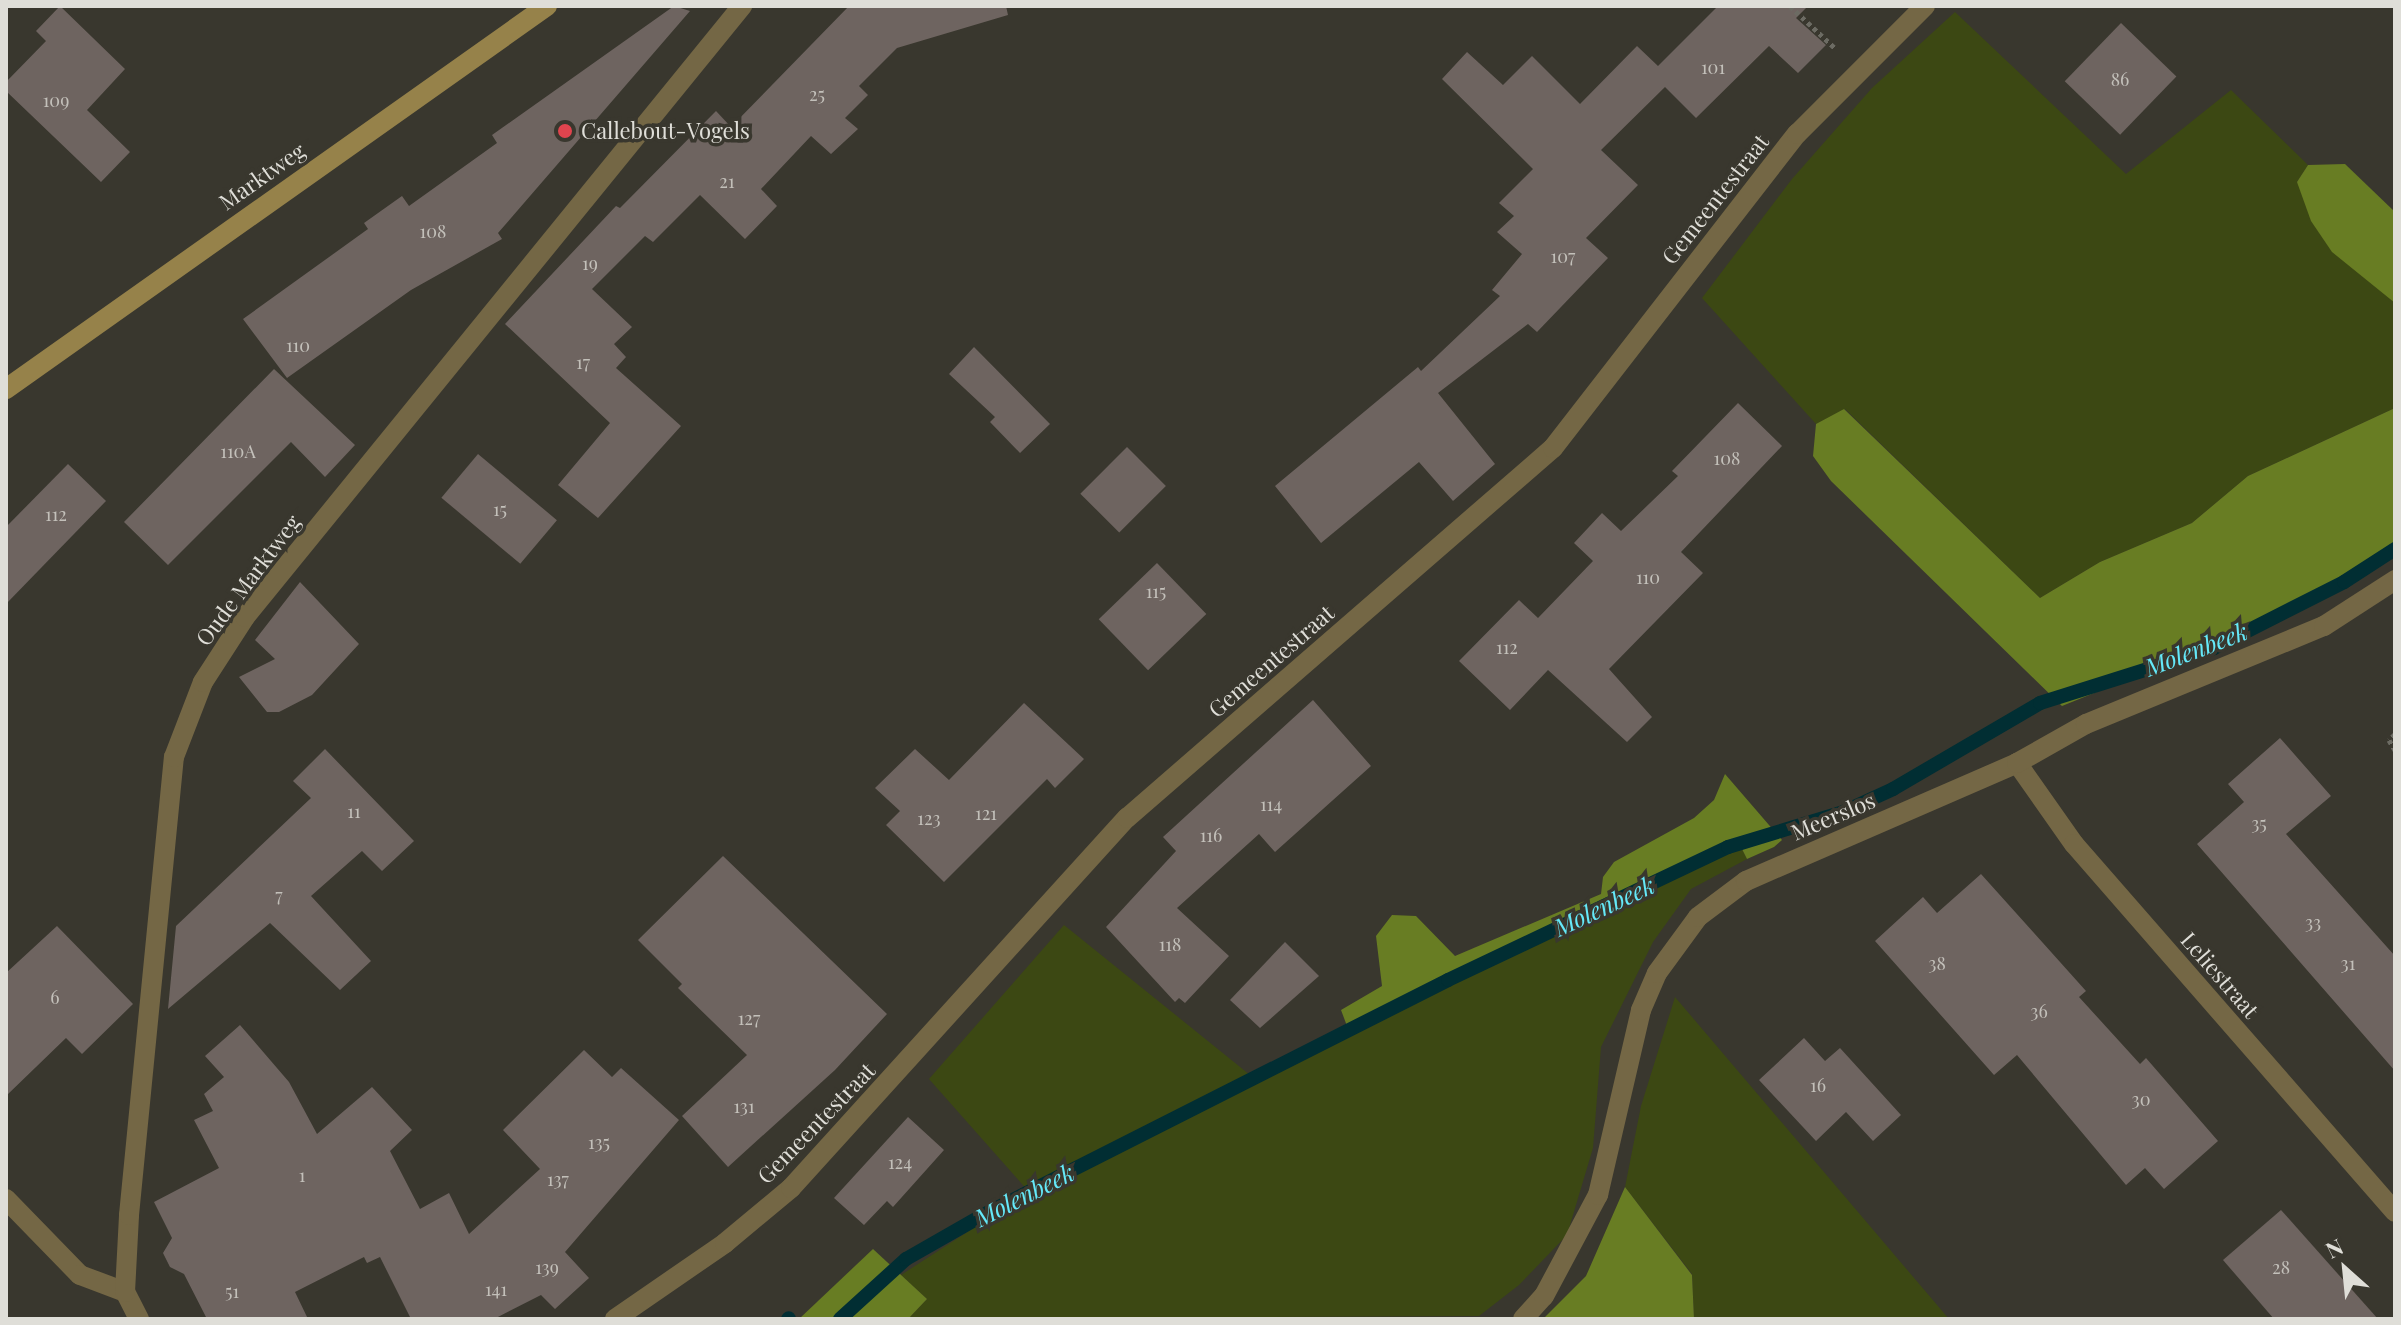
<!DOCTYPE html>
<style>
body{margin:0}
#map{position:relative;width:2401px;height:1325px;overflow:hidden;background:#39372e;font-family:"Playfair Display",serif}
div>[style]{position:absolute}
.green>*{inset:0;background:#3c4813}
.forest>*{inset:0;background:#687d23}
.stream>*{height:14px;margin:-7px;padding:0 7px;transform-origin:7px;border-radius:7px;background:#012e33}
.building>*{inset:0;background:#6e6460;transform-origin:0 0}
.path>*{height:5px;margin-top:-2.5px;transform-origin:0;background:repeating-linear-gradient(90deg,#6c6b63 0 4px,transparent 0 8px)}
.street>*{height:20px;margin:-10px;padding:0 10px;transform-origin:10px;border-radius:10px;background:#746745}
.secondary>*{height:20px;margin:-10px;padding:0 10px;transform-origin:10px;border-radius:10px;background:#96824a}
.dots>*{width:22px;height:22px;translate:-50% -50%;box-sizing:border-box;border:4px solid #39372e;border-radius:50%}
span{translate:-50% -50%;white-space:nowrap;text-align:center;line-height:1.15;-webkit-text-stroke:7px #39372e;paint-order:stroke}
.number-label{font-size:18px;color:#c3c0ba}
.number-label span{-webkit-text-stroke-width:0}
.poi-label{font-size:22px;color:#dfded8}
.left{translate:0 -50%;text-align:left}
.street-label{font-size:22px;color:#dfded8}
.water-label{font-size:24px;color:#65e9f9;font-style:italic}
.frame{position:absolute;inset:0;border:8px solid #dfded8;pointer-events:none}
.north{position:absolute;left:2305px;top:1229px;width:80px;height:80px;-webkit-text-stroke:6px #39372e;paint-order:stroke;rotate:333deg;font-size:22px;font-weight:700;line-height:32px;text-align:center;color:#dfded8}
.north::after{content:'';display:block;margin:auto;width:28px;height:36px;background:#dfded8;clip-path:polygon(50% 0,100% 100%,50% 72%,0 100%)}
</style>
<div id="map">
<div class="green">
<i style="clip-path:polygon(1955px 12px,2126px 174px,2231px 90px,2308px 165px,2297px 182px,2395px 303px,2395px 408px,2248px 476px,2192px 523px,2100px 562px,2040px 598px,1845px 409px,1816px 424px,1702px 298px,1792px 179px,1872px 88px)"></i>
<i style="clip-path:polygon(1739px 843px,1747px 859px,1691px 889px,1653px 942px,1601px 1047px,1593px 1148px,1567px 1235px,1519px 1285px,1479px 1316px,908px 1319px,927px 1299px,901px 1275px,1029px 1192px,929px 1079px,1064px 925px,1255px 1079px)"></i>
<i style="clip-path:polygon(1675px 997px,1949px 1319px,1694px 1319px,1692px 1274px,1625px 1187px,1641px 1106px)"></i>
</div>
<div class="forest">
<i style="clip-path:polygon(2345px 164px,2395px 212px,2395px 303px,2332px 252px,2311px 221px,2297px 182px,2308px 165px)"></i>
<i style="clip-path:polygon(2395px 408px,2395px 557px,2295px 612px,2062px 706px,1831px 481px,1813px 456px,1816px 424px,1844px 409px,2040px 598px,2100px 562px,2192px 523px,2248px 476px)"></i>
<i style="clip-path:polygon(1725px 774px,1782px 840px,1774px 847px,1747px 859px,1739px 843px,1350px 1034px,1341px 1010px,1382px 986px,1376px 936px,1392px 915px,1416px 916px,1455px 956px,1601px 894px,1603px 877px,1614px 862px,1694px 818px,1714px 800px)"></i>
<i style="clip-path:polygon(1625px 1187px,1692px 1275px,1694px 1319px,1543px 1319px,1586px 1276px)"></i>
<i style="clip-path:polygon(873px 1249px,927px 1299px,908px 1319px,799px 1319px)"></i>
</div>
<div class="stream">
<i style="left:788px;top:1319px;width:1px;rotate:-45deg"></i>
<i style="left:840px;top:1319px;width:89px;rotate:-42.3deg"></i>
<i style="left:906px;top:1259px;width:91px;rotate:-29.7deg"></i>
<i style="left:985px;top:1214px;width:519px;rotate:-26.81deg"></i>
<i style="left:1448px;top:980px;width:310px;rotate:-25.4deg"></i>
<i style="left:1728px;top:847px;width:120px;rotate:-16.9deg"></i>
<i style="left:1843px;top:812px;width:55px;rotate:-24.7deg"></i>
<i style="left:1893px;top:789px;width:170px;rotate:-30.3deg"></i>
<i style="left:2040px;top:703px;width:182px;rotate:-17.5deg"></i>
<i style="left:2214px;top:648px;width:146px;rotate:-26.9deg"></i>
<i style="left:2344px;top:582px;width:61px;rotate:-32.9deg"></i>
</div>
<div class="building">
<i style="clip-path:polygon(60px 6px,125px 69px,87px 110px,130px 152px,101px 182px,6px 91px,6px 82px,46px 41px,36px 31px)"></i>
<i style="clip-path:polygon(674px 6px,690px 11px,498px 233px,502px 239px,411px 290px,287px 378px,243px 319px,368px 229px,364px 223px,402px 196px,409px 206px,497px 143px,492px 135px)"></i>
<i style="clip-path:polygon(849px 6px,1006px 6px,1008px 15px,897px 48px,859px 86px,868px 95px,845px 118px,858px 129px,831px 154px,811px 136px,761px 189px,777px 206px,745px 239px,700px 195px,653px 242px,645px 236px,592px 289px,632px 327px,614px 344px,626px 357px,616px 368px,681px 426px,598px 518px,558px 485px,610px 423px,505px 324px,616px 206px,620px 208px,716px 111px,731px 127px)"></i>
<i style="clip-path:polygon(1718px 6px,1808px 6px,1796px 18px,1826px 45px,1798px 73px,1769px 46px,1696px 118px,1665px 87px,1601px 150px,1638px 185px,1586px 238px,1608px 258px,1537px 332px,1528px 324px,1438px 393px,1495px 464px,1453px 501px,1419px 462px,1321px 543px,1275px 486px,1418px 367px,1421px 371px,1500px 296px,1492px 290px,1522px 254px,1497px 232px,1514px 216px,1499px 203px,1533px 169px,1442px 79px,1467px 52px,1503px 85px,1532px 56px,1580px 104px,1637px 46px,1658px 66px)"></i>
<i style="left:2121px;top:23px;width:77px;height:81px;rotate:44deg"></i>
<i style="clip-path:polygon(974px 347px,1050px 424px,1020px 453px,990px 422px,995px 417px,949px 374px)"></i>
<i style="clip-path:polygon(274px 369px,355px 445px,325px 477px,291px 442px,168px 565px,124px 522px)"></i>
<i style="clip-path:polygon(1738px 403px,1782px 446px,1681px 552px,1703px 573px,1609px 669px,1652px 717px,1627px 742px,1548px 670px,1510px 710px,1459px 661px,1519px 600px,1538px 618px,1593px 561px,1574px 543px,1602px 513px,1621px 531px,1678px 476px,1672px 471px)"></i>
<i style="left:1127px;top:447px;width:55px;height:66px;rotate:45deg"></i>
<i style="left:478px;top:454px;width:103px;height:57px;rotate:40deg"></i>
<i style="clip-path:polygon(68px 464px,106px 501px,6px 604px,6px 527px)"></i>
<i style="left:1157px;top:563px;width:71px;height:81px;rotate:46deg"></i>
<i style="clip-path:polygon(300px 582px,359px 644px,312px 695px,279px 712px,267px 712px,239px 677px,275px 659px,255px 640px)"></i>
<i style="clip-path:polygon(1313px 700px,1371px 766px,1275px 852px,1259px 834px,1177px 908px,1229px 956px,1185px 1003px,1179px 998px,1175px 1002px,1106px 927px,1176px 851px,1163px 837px)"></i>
<i style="clip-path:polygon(1024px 703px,1084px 759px,1055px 788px,1047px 779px,944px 882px,886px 825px,900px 811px,875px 788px,915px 749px,949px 780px)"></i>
<i style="clip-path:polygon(2280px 738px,2331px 796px,2286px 834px,2395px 956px,2395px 1071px,2197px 844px,2244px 802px,2228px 784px)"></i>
<i style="clip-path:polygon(325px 749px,414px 841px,382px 871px,362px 851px,311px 896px,371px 961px,340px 990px,270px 923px,168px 1009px,176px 926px,311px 798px,293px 781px)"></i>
<i style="clip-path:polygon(723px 856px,887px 1014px,835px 1070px,728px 1167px,682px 1116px,747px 1055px,678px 988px,682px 984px,638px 940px)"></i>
<i style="clip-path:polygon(1981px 874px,2086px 991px,2079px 997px,2140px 1064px,2146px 1058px,2218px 1141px,2164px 1189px,2145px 1168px,2126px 1185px,2017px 1055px,1994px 1075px,1875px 941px,1923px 897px,1937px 913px)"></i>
<i style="clip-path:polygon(57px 926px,133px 1004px,82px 1054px,66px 1038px,6px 1096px,6px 973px)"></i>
<i style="clip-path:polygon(1285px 942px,1319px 976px,1260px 1028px,1230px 1000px)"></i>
<i style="clip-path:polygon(240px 1025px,289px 1082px,317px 1134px,372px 1087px,412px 1130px,390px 1151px,420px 1209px,449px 1193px,469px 1234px,540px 1169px,503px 1130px,584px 1050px,612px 1077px,621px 1068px,679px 1120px,565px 1252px,589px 1278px,555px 1309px,541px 1295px,494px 1319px,411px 1319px,380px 1257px,367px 1263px,364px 1257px,295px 1292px,308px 1319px,207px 1319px,184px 1274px,170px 1267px,163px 1253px,172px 1238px,154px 1202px,219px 1168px,194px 1120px,213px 1111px,204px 1094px,224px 1077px,205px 1056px)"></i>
<i style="clip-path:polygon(1804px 1038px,1825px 1061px,1840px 1048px,1901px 1115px,1873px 1141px,1846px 1112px,1816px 1141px,1759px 1080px)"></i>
<i style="clip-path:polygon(908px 1117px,944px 1150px,893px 1207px,887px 1201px,864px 1225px,834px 1198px)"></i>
<i style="clip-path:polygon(2281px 1210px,2378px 1319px,2274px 1319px,2223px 1260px)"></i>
</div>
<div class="path">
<i style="left:1790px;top:6px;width:63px;rotate:43.1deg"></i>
<i style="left:2395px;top:734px;width:8px;rotate:135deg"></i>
<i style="left:2389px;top:740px;width:12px;rotate:59deg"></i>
</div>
<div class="street">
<i style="left:2017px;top:763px;width:99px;rotate:54.9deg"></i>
<i style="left:2074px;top:844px;width:488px;rotate:48.9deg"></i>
<i style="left:6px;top:1199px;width:106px;rotate:45.8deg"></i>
<i style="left:80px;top:1275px;width:48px;rotate:20.7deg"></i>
<i style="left:139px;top:1319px;width:30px;rotate:-117deg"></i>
<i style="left:125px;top:1292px;width:77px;rotate:-87deg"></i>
<i style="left:129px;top:1215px;width:460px;rotate:-84.4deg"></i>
<i style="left:174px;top:757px;width:80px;rotate:-68.9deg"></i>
<i style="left:203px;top:682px;width:77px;rotate:-57.1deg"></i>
<i style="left:245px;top:617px;width:788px;rotate:-50.87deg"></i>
<i style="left:615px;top:1319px;width:134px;rotate:-34.6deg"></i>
<i style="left:725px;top:1243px;width:86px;rotate:-39.8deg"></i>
<i style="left:791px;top:1188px;width:500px;rotate:-47.8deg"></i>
<i style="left:1127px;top:818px;width:564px;rotate:-40.98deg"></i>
<i style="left:1553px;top:448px;width:398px;rotate:-52.2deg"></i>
<i style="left:1797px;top:134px;width:181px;rotate:-45deg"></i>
<i style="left:1523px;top:1319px;width:31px;rotate:-48deg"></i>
<i style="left:1544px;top:1296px;width:115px;rotate:-61.9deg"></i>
<i style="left:1598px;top:1195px;width:190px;rotate:-76.9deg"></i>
<i style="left:1641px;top:1010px;width:40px;rotate:-66.6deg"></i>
<i style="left:1657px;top:973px;width:69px;rotate:-53.8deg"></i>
<i style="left:1698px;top:917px;width:60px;rotate:-36.9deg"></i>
<i style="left:1746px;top:881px;width:296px;rotate:-23.5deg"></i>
<i style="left:2017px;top:763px;width:79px;rotate:-29.5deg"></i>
<i style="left:2086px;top:724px;width:257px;rotate:-22.4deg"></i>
<i style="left:2324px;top:626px;width:85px;rotate:-32.9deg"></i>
</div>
<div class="secondary">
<i style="left:6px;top:389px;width:663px;rotate:-35.3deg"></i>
</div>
<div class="dots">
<i style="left:565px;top:131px;background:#e0444e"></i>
</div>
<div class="number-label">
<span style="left:1713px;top:67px">101</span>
<span style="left:2120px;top:79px">86</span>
<span style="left:817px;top:94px">25</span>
<span style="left:56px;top:100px">109</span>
<span style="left:727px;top:181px">21</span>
<span style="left:433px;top:231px">108</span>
<span style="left:1563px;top:256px">107</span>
<span style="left:590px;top:263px">19</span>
<span style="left:298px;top:345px">110</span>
<span style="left:583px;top:362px">17</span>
<span style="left:238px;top:451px">110A</span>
<span style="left:1727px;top:458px">108</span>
<span style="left:500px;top:509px">15</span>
<span style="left:56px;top:514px">112</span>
<span style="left:1648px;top:577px">110</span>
<span style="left:1156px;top:591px">115</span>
<span style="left:1507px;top:647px">112</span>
<span style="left:1271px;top:804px">114</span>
<span style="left:354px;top:811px">11</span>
<span style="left:986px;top:813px">121</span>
<span style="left:929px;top:818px">123</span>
<span style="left:2259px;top:823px">35</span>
<span style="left:1211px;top:835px">116</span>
<span style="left:279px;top:895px">7</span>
<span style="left:2313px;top:922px">33</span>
<span style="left:1170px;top:944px">118</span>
<span style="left:1937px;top:963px">38</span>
<span style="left:2348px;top:963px">31</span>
<span style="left:55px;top:997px">6</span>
<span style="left:2039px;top:1011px">36</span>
<span style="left:749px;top:1018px">127</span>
<span style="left:1818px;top:1085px">16</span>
<span style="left:2141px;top:1099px">30</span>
<span style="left:744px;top:1106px">131</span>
<span style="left:599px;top:1142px">135</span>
<span style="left:900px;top:1162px">124</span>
<span style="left:302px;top:1175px">1</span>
<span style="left:558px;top:1179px">137</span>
<span style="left:547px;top:1267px">139</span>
<span style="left:2281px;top:1267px">28</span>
<span style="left:496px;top:1289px">141</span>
<span style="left:232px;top:1291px">51</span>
</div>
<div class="poi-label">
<span class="left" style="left:581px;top:131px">Callebout-Vogels</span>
</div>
<div class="street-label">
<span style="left:262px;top:176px;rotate:-35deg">Marktweg</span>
<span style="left:1715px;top:199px;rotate:-52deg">Gemeentestraat</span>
<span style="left:248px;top:580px;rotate:-53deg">Oude Marktweg</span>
<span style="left:1271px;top:661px;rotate:-41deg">Gemeentestraat</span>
<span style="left:1833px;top:816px;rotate:-23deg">Meerslos</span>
<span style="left:2220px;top:975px;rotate:49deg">Leliestraat</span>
<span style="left:816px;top:1123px;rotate:-46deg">Gemeentestraat</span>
</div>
<div class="water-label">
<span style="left:2196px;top:649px;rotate:-21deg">Molenbeek</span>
<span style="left:1604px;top:906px;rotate:-25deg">Molenbeek</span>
<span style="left:1024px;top:1195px;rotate:-27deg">Molenbeek</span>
</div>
<div class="frame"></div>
<div class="north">N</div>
</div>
